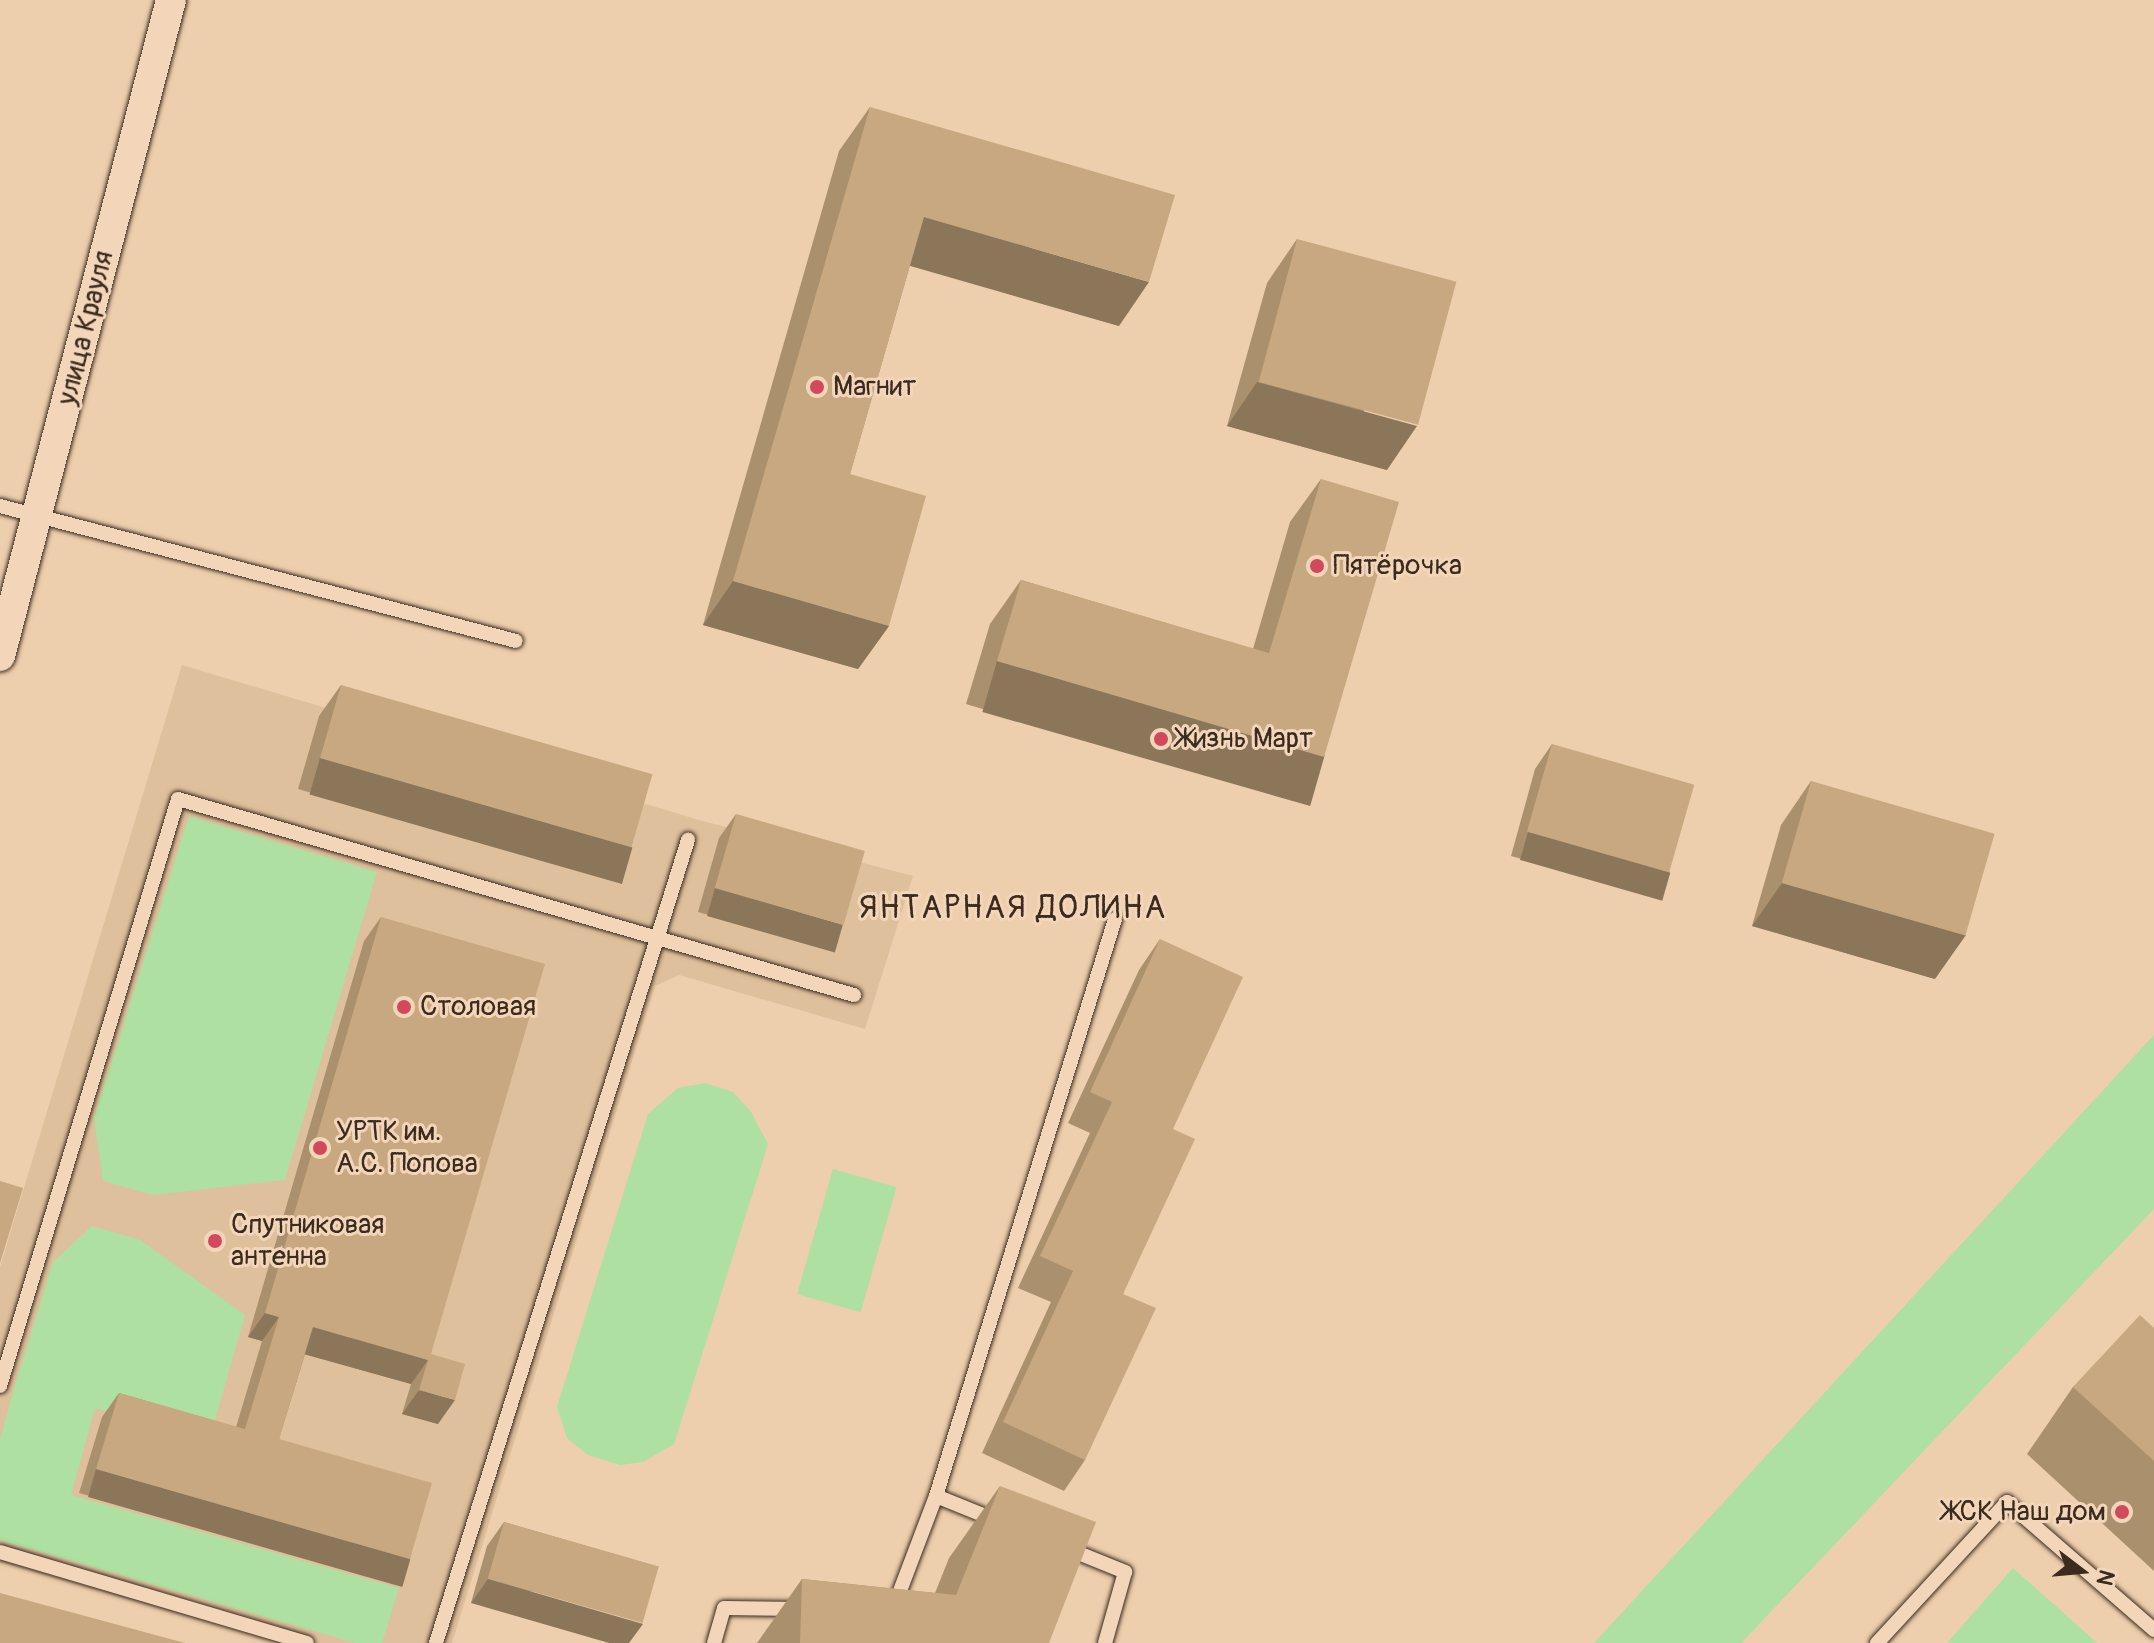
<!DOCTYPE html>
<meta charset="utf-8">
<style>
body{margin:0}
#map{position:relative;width:2154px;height:1643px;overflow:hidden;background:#edcead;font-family:Pangolin,sans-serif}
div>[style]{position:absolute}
.built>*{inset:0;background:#dfc09d}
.green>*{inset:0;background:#ade0a1;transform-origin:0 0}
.roads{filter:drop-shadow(0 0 2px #3b2a1e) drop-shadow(0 0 2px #3b2a1e)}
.lane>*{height:14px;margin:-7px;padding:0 7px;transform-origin:7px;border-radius:7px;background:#f3d6ba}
.street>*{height:30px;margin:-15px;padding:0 15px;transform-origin:15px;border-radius:15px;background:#f3d6ba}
.wall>*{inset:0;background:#ab906e}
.shaded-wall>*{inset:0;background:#8b765a;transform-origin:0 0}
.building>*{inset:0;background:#c7a880;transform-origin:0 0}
.dots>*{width:22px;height:22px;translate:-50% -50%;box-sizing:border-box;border:4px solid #f3d6ba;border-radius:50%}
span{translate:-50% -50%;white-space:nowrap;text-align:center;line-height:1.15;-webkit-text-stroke:6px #f3d6ba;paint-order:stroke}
.street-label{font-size:28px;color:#3b2a1e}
.poi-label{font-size:28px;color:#3b2a1e}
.left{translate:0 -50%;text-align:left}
.right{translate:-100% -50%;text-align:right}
.quarter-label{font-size:32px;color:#3b2a1e;letter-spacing:2px}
.north{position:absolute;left:2042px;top:1531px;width:80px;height:80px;-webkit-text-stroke:6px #f3d6ba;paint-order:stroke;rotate:106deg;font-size:22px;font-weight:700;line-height:32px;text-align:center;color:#3b2a1e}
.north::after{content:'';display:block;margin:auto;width:28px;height:36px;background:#3b2a1e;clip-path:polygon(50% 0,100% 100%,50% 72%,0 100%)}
</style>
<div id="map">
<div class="built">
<i style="clip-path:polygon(182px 665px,699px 820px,913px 876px,865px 1029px,679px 975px,655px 986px,452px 1643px,281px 1643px,0 1562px,0 1267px)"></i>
</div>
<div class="green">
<i style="clip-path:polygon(189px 816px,377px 872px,285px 1180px,153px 1195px,103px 1181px,94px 1118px)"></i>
<i style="clip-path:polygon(2154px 1035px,2154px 1209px,1741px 1643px,1594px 1643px)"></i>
<i style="clip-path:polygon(705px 1083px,733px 1092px,751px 1112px,768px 1144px,674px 1444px,643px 1462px,620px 1465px,588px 1455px,567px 1438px,557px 1407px,648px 1114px,678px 1088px)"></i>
<i style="left:833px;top:1169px;width:66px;height:130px;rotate:16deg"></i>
<i style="clip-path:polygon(92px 1226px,140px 1240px,245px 1315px,209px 1441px,95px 1408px,71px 1495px,399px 1588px,382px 1643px,355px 1643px,0 1540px,0 1440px,15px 1385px,53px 1262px)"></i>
<i style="clip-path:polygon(2013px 1568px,2087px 1634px,2097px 1643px,1947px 1643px)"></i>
</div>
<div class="roads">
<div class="lane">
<i style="left:0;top:506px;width:533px;rotate:14.66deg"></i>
<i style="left:0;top:1386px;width:613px;rotate:-73.13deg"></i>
<i style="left:178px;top:799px;width:704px;rotate:16.17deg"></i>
<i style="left:936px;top:1496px;width:64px;rotate:22.1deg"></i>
<i style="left:1066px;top:1548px;width:64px;rotate:22.1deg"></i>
<i style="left:1125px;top:1572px;width:74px;rotate:105.7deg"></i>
<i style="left:0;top:1552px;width:320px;rotate:16.5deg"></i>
<i style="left:895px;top:1604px;width:116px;rotate:-69.2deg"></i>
<i style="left:936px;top:1496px;width:604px;rotate:-72.76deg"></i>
<i style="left:436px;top:1643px;width:842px;rotate:-72.58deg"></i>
<i style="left:714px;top:1643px;width:36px;rotate:-74deg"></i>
<i style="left:724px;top:1608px;width:74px;rotate:0.8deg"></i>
<i style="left:1877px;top:1643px;width:192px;rotate:-47.3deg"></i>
<i style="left:2007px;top:1502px;width:195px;rotate:41deg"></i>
</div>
<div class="street">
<i style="left:0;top:656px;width:678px;rotate:-75.39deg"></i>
</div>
</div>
<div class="wall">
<i style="clip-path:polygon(870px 107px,1119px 326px,910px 265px,850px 474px,889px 626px,858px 669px,703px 625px,839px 151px)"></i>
<i style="clip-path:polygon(1297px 239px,1387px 470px,1227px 426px,1267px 283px)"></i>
<i style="clip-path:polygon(1321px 479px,1294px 801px,966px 704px,990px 624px,1021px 580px,1253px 649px,1290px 522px)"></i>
<i style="clip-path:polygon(341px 685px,632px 848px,610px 879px,298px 789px,319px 716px)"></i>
<i style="clip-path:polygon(1552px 744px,1670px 872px,1654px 896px,1511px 856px,1535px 769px)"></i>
<i style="clip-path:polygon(1811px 781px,1935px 979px,1752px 926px,1781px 825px)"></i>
<i style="clip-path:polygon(736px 814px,826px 949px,698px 912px,719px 838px)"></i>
<i style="clip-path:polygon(381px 917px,431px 1354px,438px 1424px,402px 1414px,411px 1384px,305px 1354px,279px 1439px,410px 1559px,393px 1583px,79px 1493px,102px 1417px,119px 1393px,236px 1427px,262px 1341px,248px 1337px,364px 941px)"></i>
<i style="clip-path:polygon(1160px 939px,1173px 1129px,1123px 1294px,1085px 1460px,1064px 1491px,982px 1453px,1051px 1302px,1018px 1288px,1090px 1133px,1068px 1123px,1139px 970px)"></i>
<i style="clip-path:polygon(2154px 1328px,2154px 1571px,2027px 1454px,2073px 1387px)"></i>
<i style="clip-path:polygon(1000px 1486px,1049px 1643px,757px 1643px,802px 1579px,935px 1593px,949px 1558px)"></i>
<i style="clip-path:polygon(504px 1522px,659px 1567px,471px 1603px,487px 1546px)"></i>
</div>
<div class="shaded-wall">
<i style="clip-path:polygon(924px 217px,1149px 282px,1119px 326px,893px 261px)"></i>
<i style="clip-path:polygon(1257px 382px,1417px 426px,1387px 470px,1227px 426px)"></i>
<i style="clip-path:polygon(733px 581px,889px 626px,858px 669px,703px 625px)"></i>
<i style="left:997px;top:661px;width:341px;height:53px;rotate:16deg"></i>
<i style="left:320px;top:758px;width:325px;height:38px;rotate:16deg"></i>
<i style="left:1528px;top:832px;width:148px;height:29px;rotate:16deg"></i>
<i style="clip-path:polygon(1782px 883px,1966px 935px,1935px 979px,1752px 926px)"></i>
<i style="left:715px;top:888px;width:133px;height:29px;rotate:16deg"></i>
<i style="clip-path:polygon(265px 1313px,279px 1317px,262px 1341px,248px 1337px)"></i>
<i style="clip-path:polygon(313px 1327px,428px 1360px,411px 1384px,296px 1352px)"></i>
<i style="clip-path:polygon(419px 1390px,455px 1400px,438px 1424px,402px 1414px)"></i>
<i style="left:96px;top:1469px;width:327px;height:29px;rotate:16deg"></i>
<i style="clip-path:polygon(488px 1579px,643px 1624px,629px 1643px,609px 1643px,471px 1603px)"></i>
</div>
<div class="building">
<i style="clip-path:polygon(870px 107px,1175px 195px,1149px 282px,924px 217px,850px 474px,926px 496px,889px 626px,733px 581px)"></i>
<i style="left:1297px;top:239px;width:165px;height:148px;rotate:15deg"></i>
<i style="clip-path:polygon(1321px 479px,1399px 502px,1324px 757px,997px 661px,1021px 580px,1269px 653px)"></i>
<i style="left:341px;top:685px;width:324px;height:76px;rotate:16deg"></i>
<i style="left:1552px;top:744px;width:148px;height:91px;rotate:16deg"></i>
<i style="left:1811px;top:781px;width:191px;height:106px;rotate:16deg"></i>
<i style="left:736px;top:814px;width:134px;height:77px;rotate:16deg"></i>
<i style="clip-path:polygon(381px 917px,545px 964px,431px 1354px,465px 1364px,455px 1400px,419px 1390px,428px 1360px,313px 1327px,279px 1439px,432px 1483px,410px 1559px,96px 1469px,119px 1393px,245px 1429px,279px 1317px,265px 1313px)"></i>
<i style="clip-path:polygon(1160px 939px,1243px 977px,1173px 1129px,1195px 1139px,1123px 1294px,1156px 1308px,1085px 1460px,1003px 1422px,1073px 1271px,1040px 1256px,1112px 1102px,1090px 1092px)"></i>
<i style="clip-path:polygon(0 1181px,23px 1188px,0 1263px)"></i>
<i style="clip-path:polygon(2140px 1315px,2154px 1328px,2154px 1461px,2073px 1387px)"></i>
<i style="clip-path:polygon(1000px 1486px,1096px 1522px,1049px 1643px,800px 1643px,802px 1579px,956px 1595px)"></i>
<i style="left:504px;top:1522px;width:161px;height:59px;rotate:16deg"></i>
<i style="clip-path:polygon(0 1593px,185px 1643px,0 1643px)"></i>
</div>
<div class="dots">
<i style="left:817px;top:387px;background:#d1495b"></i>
<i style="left:1317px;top:566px;background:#d1495b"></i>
<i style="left:1161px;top:739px;background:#d1495b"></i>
<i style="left:404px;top:1007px;background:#d1495b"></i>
<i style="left:320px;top:1148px;background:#d1495b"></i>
<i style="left:215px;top:1241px;background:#d1495b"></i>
<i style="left:2122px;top:1512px;background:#d1495b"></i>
</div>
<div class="street-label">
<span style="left:86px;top:328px;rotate:-76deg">улица Крауля</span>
</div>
<div class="poi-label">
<span class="left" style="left:833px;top:387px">Магнит</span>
<span class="left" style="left:1333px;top:566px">Пятёрочка</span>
<span class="left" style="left:1177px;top:739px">Жизнь Март</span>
<span class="left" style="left:420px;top:1007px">Столовая</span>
<span class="left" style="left:336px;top:1148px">УРТК им.<br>А.С. Попова</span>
<span class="left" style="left:231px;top:1241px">Спутниковая<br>антенна</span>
<span class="right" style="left:2106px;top:1512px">ЖСК Наш дом</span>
</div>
<div class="quarter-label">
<span style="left:1013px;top:908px">ЯНТАРНАЯ ДОЛИНА</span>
</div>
<div class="north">N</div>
</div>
